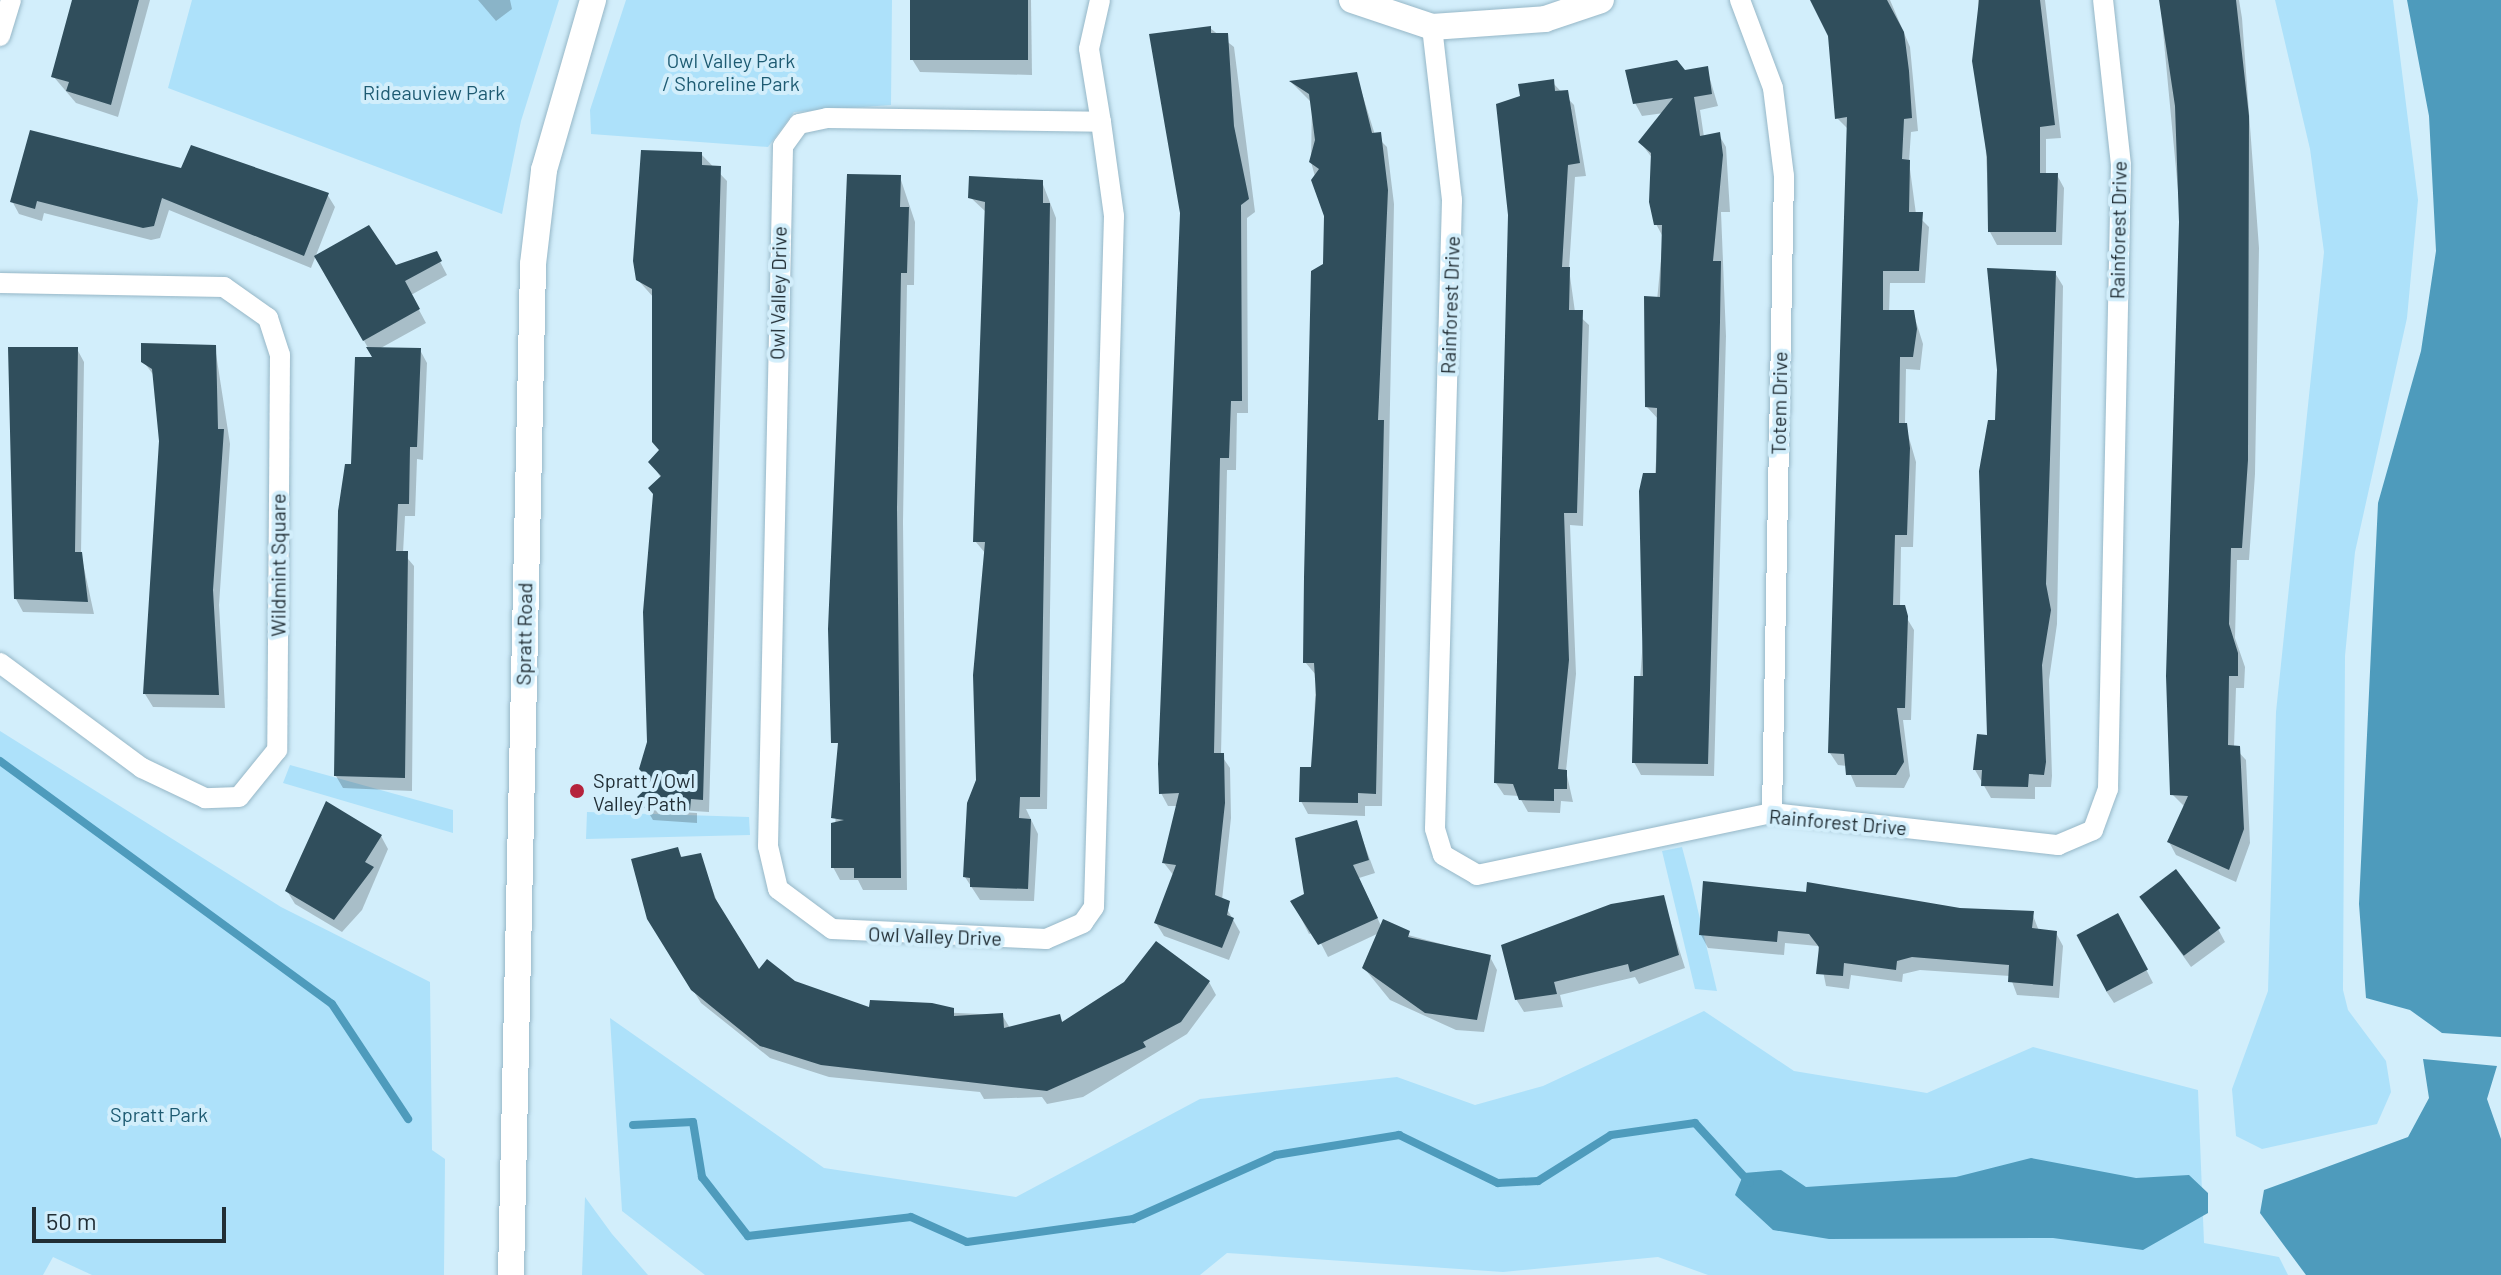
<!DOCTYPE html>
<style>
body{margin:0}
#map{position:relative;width:2501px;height:1275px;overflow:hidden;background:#d2eefb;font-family:Barlow,sans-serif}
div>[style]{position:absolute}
.green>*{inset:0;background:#ade1fa}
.water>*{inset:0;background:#4e9bbc}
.shadow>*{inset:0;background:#0003}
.stream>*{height:8px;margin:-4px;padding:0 4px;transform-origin:4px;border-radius:4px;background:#4e9bbc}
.building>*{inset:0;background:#304e5c;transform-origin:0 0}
.roads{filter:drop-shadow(0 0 2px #96b7c7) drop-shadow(0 0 2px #96b7c7)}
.minor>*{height:20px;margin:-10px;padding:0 10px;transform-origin:10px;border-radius:10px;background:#fff}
.tertiary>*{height:26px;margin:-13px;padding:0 13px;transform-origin:13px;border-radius:13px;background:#fff}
.dots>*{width:22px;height:22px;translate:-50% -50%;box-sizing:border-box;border:4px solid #d2eefb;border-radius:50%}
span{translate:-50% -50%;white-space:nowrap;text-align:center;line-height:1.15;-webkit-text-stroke:8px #d2eefb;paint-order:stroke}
.park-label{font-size:20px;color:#1e5b72}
.street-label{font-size:20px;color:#212e35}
.poi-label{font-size:20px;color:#212e35}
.left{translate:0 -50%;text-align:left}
.scale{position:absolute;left:32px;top:1207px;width:194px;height:36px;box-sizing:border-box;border:4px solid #212e35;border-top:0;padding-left:10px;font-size:24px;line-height:28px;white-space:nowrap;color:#212e35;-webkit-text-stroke:6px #d2eefb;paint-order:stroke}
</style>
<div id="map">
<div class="green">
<i style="clip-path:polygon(192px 0,559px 0,521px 121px,502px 214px,168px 88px)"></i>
<i style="clip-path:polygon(626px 0,892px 0,891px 105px,794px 112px,768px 147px,591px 134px,590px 110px)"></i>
<i style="clip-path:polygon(2275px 0,2393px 0,2418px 200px,2407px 318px,2355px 552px,2345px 656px,2343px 990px,2348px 1010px,2386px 1061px,2391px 1092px,2377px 1124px,2262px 1149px,2236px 1136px,2232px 1089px,2268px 991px,2276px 712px,2324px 252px,2310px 149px)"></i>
<i style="clip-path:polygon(0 731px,281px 907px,430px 982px,432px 1150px,445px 1159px,444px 1275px,92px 1275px,53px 1257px,43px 1275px,0 1275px)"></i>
<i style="clip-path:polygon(290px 765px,453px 810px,453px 833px,283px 783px)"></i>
<i style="clip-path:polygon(587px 812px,749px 817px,750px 835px,586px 839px)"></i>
<i style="clip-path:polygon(1682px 847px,1691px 881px,1717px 991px,1695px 989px,1662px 851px)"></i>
<i style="clip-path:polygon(1704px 1011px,1794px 1071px,1927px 1093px,2033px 1047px,2198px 1090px,2204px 1243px,2279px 1257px,2288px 1275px,1708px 1275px,1658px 1257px,1503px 1272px,1227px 1253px,1200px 1275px,705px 1275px,622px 1211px,610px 1018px,824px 1168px,1016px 1197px,1200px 1099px,1397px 1077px,1475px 1105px,1543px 1086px)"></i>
<i style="clip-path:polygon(585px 1197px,612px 1234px,648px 1275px,582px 1275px)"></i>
</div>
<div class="water">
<i style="clip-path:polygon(2407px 0,2501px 0,2501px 1037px,2442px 1033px,2410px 1010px,2366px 998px,2359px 904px,2378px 503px,2421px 351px,2436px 251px,2429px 116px)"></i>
<i style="clip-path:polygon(2423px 1059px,2497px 1066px,2487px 1099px,2501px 1139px,2501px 1275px,2306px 1275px,2260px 1213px,2264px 1190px,2408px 1137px,2429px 1098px)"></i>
<i style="clip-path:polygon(2031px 1158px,2136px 1178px,2189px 1175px,2208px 1193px,2208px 1213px,2143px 1250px,2053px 1238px,1829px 1239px,1773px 1230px,1735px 1195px,1744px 1173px,1781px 1170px,1806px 1187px,1956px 1177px)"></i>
</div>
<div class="shadow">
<i style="clip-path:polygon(74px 0,150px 0,118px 117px,76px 103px,53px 76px)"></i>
<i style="clip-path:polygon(478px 0,510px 0,512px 9px,496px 21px)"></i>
<i style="clip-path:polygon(912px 0,1031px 0,1032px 75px,920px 72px,912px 59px)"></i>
<i style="clip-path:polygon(1816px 0,1890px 0,1910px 47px,1918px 131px,1911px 132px,1909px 162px,1916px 214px,1929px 227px,1925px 283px,1890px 283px,1889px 312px,1913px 312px,1923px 344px,1920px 370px,1906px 369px,1905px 424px,1916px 462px,1913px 547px,1901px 547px,1900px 607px,1914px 630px,1911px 720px,1903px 720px,1910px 776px,1904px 788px,1856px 787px,1847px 766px,1838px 765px,1830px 753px,1849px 130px,1837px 118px,1830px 35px)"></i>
<i style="clip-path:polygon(1978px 0,2045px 0,2061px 138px,2046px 139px,2046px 175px,2057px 175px,2064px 188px,2062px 245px,1997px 245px,1990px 232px)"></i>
<i style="clip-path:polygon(2160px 0,2239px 0,2242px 18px,2259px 248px,2255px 474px,2249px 560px,2237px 560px,2235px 638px,2245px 667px,2244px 688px,2236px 688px,2234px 747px,2246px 760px,2250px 843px,2236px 882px,2176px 855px,2169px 842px,2185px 807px,2172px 794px,2181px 222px)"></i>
<i style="clip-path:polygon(1210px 28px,1234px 47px,1255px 212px,1247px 218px,1248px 413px,1237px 413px,1236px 470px,1227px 470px,1221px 755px,1230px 768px,1231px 818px,1222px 900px,1240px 932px,1229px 960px,1164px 936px,1156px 923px,1174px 876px,1164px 863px,1178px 806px,1168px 806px,1161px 793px)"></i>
<i style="clip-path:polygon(1707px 69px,1718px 106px,1700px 110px,1704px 137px,1719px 135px,1726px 147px,1730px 212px,1721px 212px,1726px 336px,1714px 776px,1641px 775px,1634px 762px,1659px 420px,1647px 407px,1663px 237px,1656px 224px,1653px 159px,1640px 142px,1664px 113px,1642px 116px,1635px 103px,1684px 72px)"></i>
<i style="clip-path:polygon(1356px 74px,1375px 135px,1387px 147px,1394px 204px,1382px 806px,1365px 806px,1365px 816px,1308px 814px,1301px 801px,1312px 770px,1316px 675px,1305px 662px,1326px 216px,1311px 162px,1312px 103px,1292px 83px)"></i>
<i style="clip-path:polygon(1552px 82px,1574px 105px,1586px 176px,1575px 177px,1569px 269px,1575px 312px,1589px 325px,1583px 526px,1570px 525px,1576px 674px,1566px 771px,1573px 802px,1561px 801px,1560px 813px,1528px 812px,1519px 796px,1504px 795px,1496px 783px,1522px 98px)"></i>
<i style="clip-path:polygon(701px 154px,727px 181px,709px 812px,646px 808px,640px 797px,652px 786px,641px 769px,649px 742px,661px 478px,651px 462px,660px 452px,654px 298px,638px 280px)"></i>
<i style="clip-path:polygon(182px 171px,327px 194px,335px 207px,311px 268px,169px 210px,160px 238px,151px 240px,44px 213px,42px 221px,19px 214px,12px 201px)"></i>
<i style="clip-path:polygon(848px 176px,900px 177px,915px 222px,914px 285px,907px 285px,903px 522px,907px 890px,863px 890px,858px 880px,840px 880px,833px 867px,839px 753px,830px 612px)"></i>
<i style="clip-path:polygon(1042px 182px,1056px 218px,1047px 809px,1026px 809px,1038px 834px,1034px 901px,980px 900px,965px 877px,978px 780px,986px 554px,975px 541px,987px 213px,970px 197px)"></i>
<i style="clip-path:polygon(436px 254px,447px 275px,411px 295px,426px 323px,379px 349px,420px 350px,427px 363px,423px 460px,417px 459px,415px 516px,405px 516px,403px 553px,414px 566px,412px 791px,343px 788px,336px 776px,353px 466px,375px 360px,316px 257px,396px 268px)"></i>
<i style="clip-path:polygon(2055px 273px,2063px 286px,2057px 624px,2049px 680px,2052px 776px,2051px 787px,2035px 787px,2035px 799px,1991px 798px,1975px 770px,1989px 737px,1997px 422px)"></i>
<i style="clip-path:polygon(215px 347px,230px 444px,219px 605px,225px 708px,153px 707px,145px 694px,161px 441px,155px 377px,143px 361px)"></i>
<i style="clip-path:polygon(77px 349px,84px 362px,81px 554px,94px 614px,23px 612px,16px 599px)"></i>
<i style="clip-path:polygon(647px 810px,697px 813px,697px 823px,653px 820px)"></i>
<i style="clip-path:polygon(1356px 822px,1375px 873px,1359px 878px,1382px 928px,1490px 957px,1497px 970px,1484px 1032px,1456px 1030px,1390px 1000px,1364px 968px,1379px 933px,1328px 957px,1315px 932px,1309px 934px,1293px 902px,1306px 896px)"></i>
<i style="clip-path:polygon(381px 836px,388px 849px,362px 910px,342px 932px,295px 904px,287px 891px)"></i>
<i style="clip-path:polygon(677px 849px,683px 859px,700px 855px,720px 910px,759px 972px,870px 1009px,1002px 1015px,1010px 1028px,1059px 1016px,1063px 1023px,1209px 982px,1216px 995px,1187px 1034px,1083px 1097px,1047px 1104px,1042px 1097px,984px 1099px,980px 1092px,829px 1077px,770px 1058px,701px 1003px,649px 918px)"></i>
<i style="clip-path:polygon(2141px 897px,2218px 929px,2225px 942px,2191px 967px)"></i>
<i style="clip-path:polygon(1663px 898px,1685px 968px,1639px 984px,1635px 977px,1560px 995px,1563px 1007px,1524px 1012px,1516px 999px)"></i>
<i style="clip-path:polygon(1960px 910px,2032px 913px,2039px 931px,2056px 933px,2063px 946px,2059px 998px,2017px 995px,2010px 976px,1920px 970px,1903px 974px,1902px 982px,1851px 975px,1849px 989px,1826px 986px,1818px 946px,1785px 943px,1784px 955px,1708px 948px,1701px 935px)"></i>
<i style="clip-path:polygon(2125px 928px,2153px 983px,2114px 1003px,2106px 991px)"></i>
</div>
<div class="stream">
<i style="left:0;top:761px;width:411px;rotate:36.2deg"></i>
<i style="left:332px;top:1004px;width:138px;rotate:56.5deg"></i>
<i style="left:633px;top:1125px;width:60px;rotate:-2.9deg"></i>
<i style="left:693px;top:1122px;width:56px;rotate:80.7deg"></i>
<i style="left:702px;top:1177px;width:75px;rotate:52.1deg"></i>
<i style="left:748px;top:1236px;width:164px;rotate:-6.6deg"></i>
<i style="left:911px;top:1217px;width:61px;rotate:24.1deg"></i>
<i style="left:967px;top:1242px;width:168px;rotate:-7.9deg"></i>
<i style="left:1133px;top:1219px;width:157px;rotate:-24.1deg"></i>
<i style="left:1276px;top:1155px;width:125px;rotate:-9.2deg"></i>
<i style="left:1399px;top:1135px;width:110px;rotate:25.9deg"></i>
<i style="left:1498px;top:1183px;width:40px;rotate:-2.9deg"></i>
<i style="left:1538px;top:1181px;width:86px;rotate:-32.2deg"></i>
<i style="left:1611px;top:1135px;width:85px;rotate:-8.1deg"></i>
<i style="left:1695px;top:1123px;width:81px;rotate:47.5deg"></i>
</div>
<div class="building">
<i style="clip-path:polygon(72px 0,139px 0,111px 105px,66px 91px,69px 82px,51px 77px)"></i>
<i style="left:910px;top:0;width:118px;height:60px"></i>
<i style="clip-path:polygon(1810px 0,1887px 0,1904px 32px,1909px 71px,1912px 118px,1904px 119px,1902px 159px,1910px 160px,1909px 212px,1923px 212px,1919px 271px,1883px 271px,1883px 310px,1914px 310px,1917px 329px,1913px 357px,1900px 357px,1899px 423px,1907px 423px,1910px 448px,1907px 535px,1895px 535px,1893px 605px,1905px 605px,1908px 616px,1905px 708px,1897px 708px,1904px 762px,1896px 775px,1846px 775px,1844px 754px,1828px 753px,1847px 117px,1835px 119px,1828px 36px)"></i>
<i style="clip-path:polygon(1979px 0,2040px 0,2055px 125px,2040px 127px,2040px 173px,2058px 173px,2056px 232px,1988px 232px,1987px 157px,1972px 61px)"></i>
<i style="clip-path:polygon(2159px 0,2236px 0,2249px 116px,2248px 460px,2242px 548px,2231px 548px,2229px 624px,2238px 653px,2238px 676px,2229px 676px,2228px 745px,2240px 746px,2244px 829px,2229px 870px,2167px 842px,2188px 796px,2170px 795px,2166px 676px,2179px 222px,2175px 106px)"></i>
<i style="clip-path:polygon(1211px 26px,1211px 33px,1228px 33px,1234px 126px,1249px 199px,1241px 205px,1242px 401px,1231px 401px,1229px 458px,1220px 458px,1214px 753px,1224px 753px,1225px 803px,1215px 895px,1230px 901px,1227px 915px,1234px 918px,1222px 948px,1154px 923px,1176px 865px,1162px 863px,1179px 793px,1159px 794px,1158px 764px,1180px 213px,1149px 34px)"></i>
<i style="clip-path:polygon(1677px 60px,1685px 70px,1708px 66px,1712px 94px,1694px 97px,1700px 136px,1720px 132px,1723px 155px,1713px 261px,1721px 261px,1720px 322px,1708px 764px,1632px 763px,1634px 676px,1643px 676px,1639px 491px,1643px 473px,1656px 473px,1657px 408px,1645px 407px,1644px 296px,1660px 297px,1662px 225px,1654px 225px,1649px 202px,1651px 153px,1638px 142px,1673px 98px,1633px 104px,1625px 70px)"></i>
<i style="clip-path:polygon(1357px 72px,1372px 133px,1381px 132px,1388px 190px,1378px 420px,1384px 420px,1376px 794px,1358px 793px,1358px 803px,1299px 802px,1300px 767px,1311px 767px,1316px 695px,1314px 663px,1303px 663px,1304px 577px,1311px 271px,1323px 264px,1324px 216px,1311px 180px,1319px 169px,1309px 162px,1315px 140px,1309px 94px,1289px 81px)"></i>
<i style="clip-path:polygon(1554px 79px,1555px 91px,1568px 90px,1580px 163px,1568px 165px,1562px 267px,1570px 267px,1569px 310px,1583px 310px,1577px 513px,1564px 513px,1569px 660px,1558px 769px,1567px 770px,1567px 789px,1554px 789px,1554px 801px,1519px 800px,1513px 784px,1494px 783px,1508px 215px,1496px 104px,1520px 96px,1518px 84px)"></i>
<i style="clip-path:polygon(30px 130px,181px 168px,191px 145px,329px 193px,304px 256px,162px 198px,154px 226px,143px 228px,37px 201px,35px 209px,10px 202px)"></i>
<i style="clip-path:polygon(641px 150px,702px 152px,702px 165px,721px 166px,703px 800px,691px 799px,690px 810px,643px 808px,637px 797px,652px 783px,639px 769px,647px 742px,643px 612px,653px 494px,648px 488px,661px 476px,648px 462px,659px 450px,652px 442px,652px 289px,636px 280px,633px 261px)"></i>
<i style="clip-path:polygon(847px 174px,901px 175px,900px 207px,909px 207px,907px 273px,901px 273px,897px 508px,901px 878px,854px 878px,854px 868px,831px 868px,831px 823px,844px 820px,831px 818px,838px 743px,831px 743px,828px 629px)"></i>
<i style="clip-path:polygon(969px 176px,1043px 180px,1043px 203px,1050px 203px,1040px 797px,1020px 797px,1019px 818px,1031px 819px,1028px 889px,970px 887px,970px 878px,963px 877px,967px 803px,976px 780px,973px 675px,985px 542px,973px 542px,985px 202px,968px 198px)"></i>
<i style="clip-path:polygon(369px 225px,396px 265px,437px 251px,442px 261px,405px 281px,420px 309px,363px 341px,314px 256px)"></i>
<i style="clip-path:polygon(1987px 268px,2056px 271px,2046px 584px,2051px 610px,2042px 665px,2046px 762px,2044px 775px,2029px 774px,2028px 787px,1981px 786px,1982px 770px,1973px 770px,1977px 734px,1987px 735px,1979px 471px,1988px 420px,1995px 420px,1997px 370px)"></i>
<i style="clip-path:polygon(141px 343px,216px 345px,218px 429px,224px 429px,213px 590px,219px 695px,143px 694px,159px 441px,152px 369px,141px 362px)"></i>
<i style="clip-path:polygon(8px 347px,78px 347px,75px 552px,82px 552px,88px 602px,14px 599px)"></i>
<i style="clip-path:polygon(366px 347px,421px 348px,417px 447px,410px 447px,409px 504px,398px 504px,396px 551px,408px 551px,405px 778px,334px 776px,338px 511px,345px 464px,351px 464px,355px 357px,372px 357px)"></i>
<i style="clip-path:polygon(326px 801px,382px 835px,365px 862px,374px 867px,334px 920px,285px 891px)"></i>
<i style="clip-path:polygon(1357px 820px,1369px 860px,1353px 865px,1378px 918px,1318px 945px,1290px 901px,1304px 894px,1295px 838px)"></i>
<i style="clip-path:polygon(678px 847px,681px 857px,701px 853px,715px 898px,759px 969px,767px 959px,795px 981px,869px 1007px,870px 1000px,932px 1003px,954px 1008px,954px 1016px,1003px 1013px,1004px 1028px,1060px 1014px,1062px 1022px,1124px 982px,1156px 941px,1210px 981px,1181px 1022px,1143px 1042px,1146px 1047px,1047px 1091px,821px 1065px,760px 1046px,691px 990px,647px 919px,631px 859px)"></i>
<i style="left:2176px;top:869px;width:74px;height:46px;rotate:53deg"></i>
<i style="clip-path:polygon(1703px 881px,1806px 892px,1807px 882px,1960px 908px,2034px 911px,2032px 928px,2057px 931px,2053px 986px,2008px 982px,2009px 965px,1912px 957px,1897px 961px,1896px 970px,1844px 963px,1843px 976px,1816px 974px,1819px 947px,1809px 934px,1778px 931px,1777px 942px,1699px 935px)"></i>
<i style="clip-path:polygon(1664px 895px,1679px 955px,1630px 972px,1628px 964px,1554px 982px,1557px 994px,1515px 1000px,1501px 945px,1611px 904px)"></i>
<i style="left:2118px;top:913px;width:64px;height:47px;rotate:62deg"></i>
<i style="clip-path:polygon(1383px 919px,1410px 931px,1408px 937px,1491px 955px,1477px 1020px,1425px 1013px,1362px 968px)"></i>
</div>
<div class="roads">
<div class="minor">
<i style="left:1100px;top:0;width:50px;rotate:102.7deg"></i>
<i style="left:1089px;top:49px;width:74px;rotate:80.7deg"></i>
<i style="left:1101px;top:122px;width:95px;rotate:82.1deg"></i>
<i style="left:1114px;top:216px;width:691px;rotate:91.66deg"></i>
<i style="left:1094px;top:907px;width:19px;rotate:125deg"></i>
<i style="left:1083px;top:923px;width:40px;rotate:156.6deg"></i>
<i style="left:1046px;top:939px;width:214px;rotate:-177.3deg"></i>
<i style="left:832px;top:929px;width:67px;rotate:-143.5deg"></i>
<i style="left:778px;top:889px;width:44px;rotate:-103.1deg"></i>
<i style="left:768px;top:846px;width:700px;rotate:-88.77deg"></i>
<i style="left:783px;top:146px;width:27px;rotate:-54deg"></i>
<i style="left:799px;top:124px;width:29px;rotate:-12deg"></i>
<i style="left:827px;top:118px;width:274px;rotate:0.8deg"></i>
<i style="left:1740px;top:0;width:94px;rotate:69.4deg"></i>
<i style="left:1773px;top:88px;width:89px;rotate:82.9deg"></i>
<i style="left:1784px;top:176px;width:637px;rotate:91.08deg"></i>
<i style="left:1432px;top:27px;width:174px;rotate:83.4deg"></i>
<i style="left:1452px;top:200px;width:629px;rotate:91.55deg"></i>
<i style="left:1435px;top:829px;width:27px;rotate:73deg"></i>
<i style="left:1443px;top:855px;width:39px;rotate:30deg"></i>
<i style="left:1477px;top:875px;width:301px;rotate:-11.9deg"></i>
<i style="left:1772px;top:813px;width:288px;rotate:6.4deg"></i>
<i style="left:2058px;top:845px;width:38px;rotate:-23deg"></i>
<i style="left:2093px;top:830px;width:44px;rotate:-69.9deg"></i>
<i style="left:2108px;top:789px;width:624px;rotate:-88.81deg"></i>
<i style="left:2121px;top:165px;width:166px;rotate:-96.2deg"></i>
<i style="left:0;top:36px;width:38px;rotate:-73deg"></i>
<i style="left:0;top:283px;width:224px;rotate:1deg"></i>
<i style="left:224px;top:287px;width:54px;rotate:35.2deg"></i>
<i style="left:268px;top:318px;width:39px;rotate:72deg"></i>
<i style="left:280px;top:355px;width:395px;rotate:90.4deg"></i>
<i style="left:277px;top:750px;width:60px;rotate:129deg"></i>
<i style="left:239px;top:797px;width:34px;rotate:178deg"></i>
<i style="left:205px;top:798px;width:70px;rotate:-154.5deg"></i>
<i style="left:142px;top:768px;width:177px;rotate:-143.5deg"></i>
</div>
<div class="tertiary">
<i style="left:1352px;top:0;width:84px;rotate:18.6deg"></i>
<i style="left:1432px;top:27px;width:113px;rotate:-4deg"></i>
<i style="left:1545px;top:19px;width:59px;rotate:-18.7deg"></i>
<i style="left:511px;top:1275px;width:1011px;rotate:-88.75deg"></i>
<i style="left:533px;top:264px;width:95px;rotate:-83.3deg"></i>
<i style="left:544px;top:170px;width:177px;rotate:-73.9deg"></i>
</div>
</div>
<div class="dots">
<i style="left:577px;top:791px;background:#b5233c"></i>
</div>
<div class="park-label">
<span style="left:731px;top:72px">Owl Valley Park<br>/ Shoreline Park</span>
<span style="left:434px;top:92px">Rideauview Park</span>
<span style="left:159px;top:1114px">Spratt Park</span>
</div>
<div class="street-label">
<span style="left:2118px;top:230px;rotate:-89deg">Rainforest Drive</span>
<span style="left:778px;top:293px;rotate:-89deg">Owl Valley Drive</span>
<span style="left:1450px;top:305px;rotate:-88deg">Rainforest Drive</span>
<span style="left:1779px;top:403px;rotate:-89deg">Totem Drive</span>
<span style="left:278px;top:565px;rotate:-90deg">Wildmint Square</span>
<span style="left:524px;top:634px;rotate:-89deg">Spratt Road</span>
<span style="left:1838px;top:822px;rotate:5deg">Rainforest Drive</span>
<span style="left:935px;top:936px;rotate:2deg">Owl Valley Drive</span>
</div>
<div class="poi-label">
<span class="left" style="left:593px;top:792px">Spratt / Owl<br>Valley Path</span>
</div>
<div class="scale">50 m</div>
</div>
